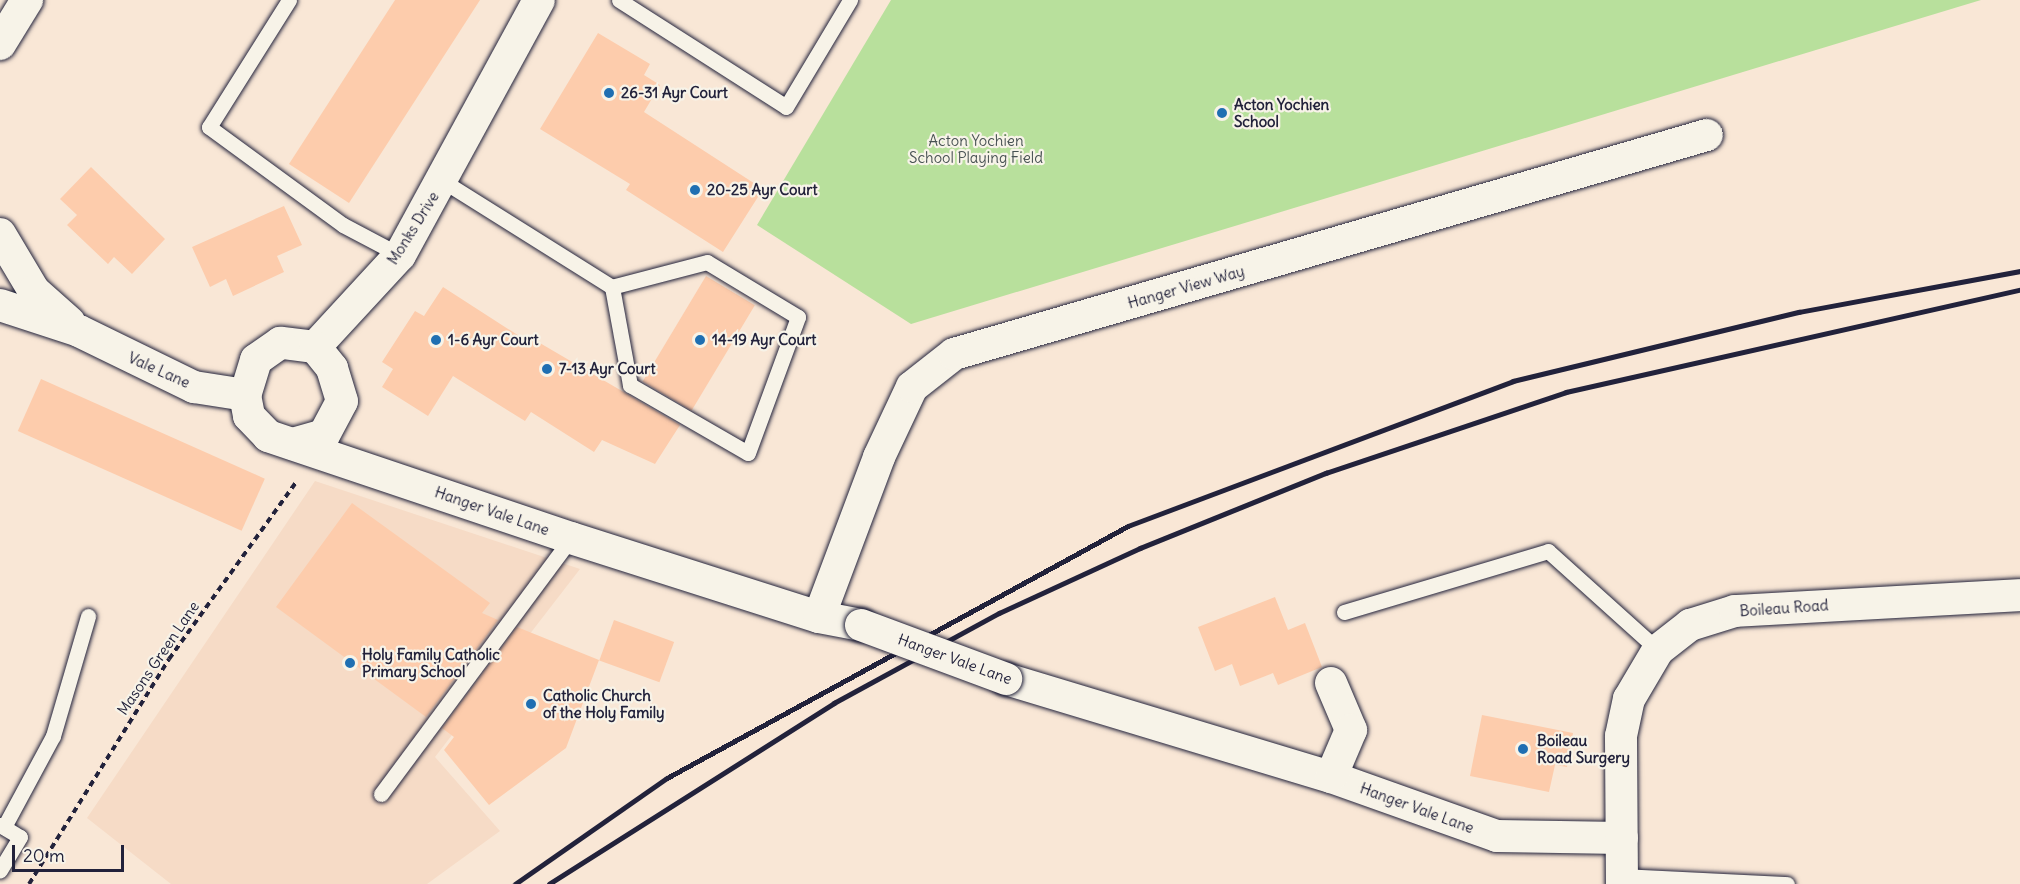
<!DOCTYPE html>
<style>
body{margin:0}
#map{position:relative;width:2020px;height:884px;overflow:hidden;background:#f9e7d6;font-family:Delius,sans-serif}
div>[style]{position:absolute}
.built>*{inset:0;background:#f6dbc6}
.green>*{inset:0;background:#b8e09c}
.building>*{inset:0;background:#fdccac;transform-origin:0 0}
.path>*{height:4px;margin-top:-2px;transform-origin:0;background:repeating-linear-gradient(90deg,#22223b 0 6px,transparent 0 10.5px)}
.roads{filter:drop-shadow(0 0 2px #22223b) drop-shadow(0 0 2px #22223b)}
.lane>*{height:15px;margin:-7.5px;padding:0 7.5px;transform-origin:7.5px;border-radius:7.5px;background:#f7f3e8}
.street>*{height:32px;margin:-16px;padding:0 16px;transform-origin:16px;border-radius:16px;background:#f7f3e8}
.rail>*{height:4.5px;margin:-2.25px;padding:0 2.25px;transform-origin:2.25px;border-radius:2.25px;background:#22223b}
.bridges{filter:drop-shadow(0 0 2px #22223b) drop-shadow(0 0 2px #22223b)}
.street-bridge>*{height:32px;margin:-16px;padding:0 16px;transform-origin:16px;border-radius:16px;background:#f7f3e8}
.dots>*{width:16px;height:16px;translate:-50% -50%;box-sizing:border-box;border:3px solid #f7f3e8;border-radius:50%}
span{translate:-50% -50%;white-space:nowrap;text-align:center;line-height:1.15;-webkit-text-stroke:4.5px #f7f3e8;paint-order:stroke}
.poi-label{font-size:15px;color:#22223b;font-weight:700}
.left{translate:0 -50%;text-align:left}
.park-label{font-size:15px;color:#485253}
.street-label{font-size:15px;color:#22223b}
.scale{position:absolute;left:12px;top:845px;width:112px;height:27px;box-sizing:border-box;border:3px solid #22223b;border-top:0;padding-left:8px;font-size:18px;line-height:21px;white-space:nowrap;color:#22223b;-webkit-text-stroke:4px #f7f3e8;paint-order:stroke}
</style>
<div id="map">
<div class="built">
<i style="clip-path:polygon(315px 481px,580px 569px,435px 757px,500px 831px,427px 884px,171px 884px,87px 818px)"></i>
</div>
<div class="green">
<i style="clip-path:polygon(891px 0,1981px 0,911px 324px,757px 225px)"></i>
</div>
<div class="building">
<i style="clip-path:polygon(395px 0,480px 0,349px 203px,289px 164px)"></i>
<i style="clip-path:polygon(598px 33px,650px 64px,644px 75px,660px 85px,644px 112px,763px 189px,723px 252px,626px 190px,630px 184px,540px 129px)"></i>
<i style="clip-path:polygon(91px 167px,165px 239px,132px 274px,114px 257px,108px 264px,67px 225px,77px 215px,60px 199px)"></i>
<i style="clip-path:polygon(284px 206px,302px 245px,277px 256px,284px 272px,233px 296px,226px 279px,210px 287px,192px 247px)"></i>
<i style="left:706px;top:276px;width:57px;height:123px;rotate:31deg"></i>
<i style="clip-path:polygon(443px 287px,530px 343px,533px 339px,680px 425px,655px 464px,602px 440px,594px 452px,531px 412px,525px 421px,453px 376px,428px 416px,382px 387px,393px 369px,382px 362px,415px 311px,424px 316px)"></i>
<i style="left:41px;top:379px;width:245px;height:57px;rotate:24deg"></i>
<i style="clip-path:polygon(352px 503px,490px 603px,482px 613px,498px 620px,426px 717px,276px 607px)"></i>
<i style="clip-path:polygon(1275px 597px,1288px 630px,1305px 623px,1322px 667px,1278px 685px,1273px 673px,1240px 686px,1232px 664px,1215px 671px,1198px 627px)"></i>
<i style="left:614px;top:620px;width:64px;height:43px;rotate:20deg"></i>
<i style="clip-path:polygon(517px 627px,599px 660px,566px 748px,489px 805px,444px 750px,454px 737px,442px 728px)"></i>
<i style="clip-path:polygon(1482px 715px,1573px 733px,1567px 767px,1555px 765px,1549px 792px,1470px 776px)"></i>
</div>
<div class="path">
<i style="left:29px;top:884px;width:265px;rotate:-58.1deg"></i>
<i style="left:169px;top:659px;width:218px;rotate:-54.3deg"></i>
</div>
<div class="roads">
<div class="lane">
<i style="left:289px;top:0;width:150px;rotate:122.2deg"></i>
<i style="left:209px;top:127px;width:166px;rotate:36.2deg"></i>
<i style="left:343px;top:225px;width:64px;rotate:27.8deg"></i>
<i style="left:619px;top:0;width:198px;rotate:32.6deg"></i>
<i style="left:786px;top:107px;width:125px;rotate:-59.1deg"></i>
<i style="left:443px;top:181px;width:199px;rotate:32.1deg"></i>
<i style="left:612px;top:287px;width:100px;rotate:79.6deg"></i>
<i style="left:630px;top:385px;width:136px;rotate:30deg"></i>
<i style="left:748px;top:453px;width:145px;rotate:-69.8deg"></i>
<i style="left:798px;top:317px;width:106px;rotate:-148.9deg"></i>
<i style="left:707px;top:262px;width:98px;rotate:165.3deg"></i>
<i style="left:1344px;top:612px;width:213px;rotate:-16.6deg"></i>
<i style="left:1548px;top:551px;width:148px;rotate:42deg"></i>
<i style="left:381px;top:794px;width:319px;rotate:-53.4deg"></i>
<i style="left:0;top:825px;width:23px;rotate:31deg"></i>
<i style="left:20px;top:837px;width:39px;rotate:121deg"></i>
<i style="left:4px;top:827px;width:103px;rotate:-61.7deg"></i>
<i style="left:53px;top:736px;width:125px;rotate:-73.7deg"></i>
<i style="left:1623px;top:876px;width:164px;rotate:2.8deg"></i>
</div>
<div class="street">
<i style="left:0;top:44px;width:52px;rotate:-58.5deg"></i>
<i style="left:0;top:234px;width:66px;rotate:59.2deg"></i>
<i style="left:34px;top:291px;width:47px;rotate:41.5deg"></i>
<i style="left:0;top:305px;width:83px;rotate:18.2deg"></i>
<i style="left:79px;top:331px;width:128px;rotate:26deg"></i>
<i style="left:194px;top:387px;width:52px;rotate:8.9deg"></i>
<i style="left:315px;top:347px;width:35px;rotate:-173deg"></i>
<i style="left:280px;top:343px;width:29px;rotate:145deg"></i>
<i style="left:256px;top:360px;width:37px;rotate:107deg"></i>
<i style="left:245px;top:395px;width:21px;rotate:79deg"></i>
<i style="left:249px;top:416px;width:28px;rotate:46deg"></i>
<i style="left:268px;top:436px;width:320px;rotate:18.6deg"></i>
<i style="left:571px;top:538px;width:260px;rotate:17.7deg"></i>
<i style="left:819px;top:617px;width:43px;rotate:10.8deg"></i>
<i style="left:315px;top:347px;width:125px;rotate:-47.3deg"></i>
<i style="left:400px;top:255px;width:290px;rotate:-61.4deg"></i>
<i style="left:293px;top:444px;width:32px;rotate:-16deg"></i>
<i style="left:324px;top:435px;width:38px;rotate:-62deg"></i>
<i style="left:342px;top:401px;width:34px;rotate:-107deg"></i>
<i style="left:332px;top:368px;width:27px;rotate:-129deg"></i>
<i style="left:819px;top:617px;width:171px;rotate:-69.4deg"></i>
<i style="left:879px;top:457px;width:77px;rotate:-64.8deg"></i>
<i style="left:912px;top:387px;width:53px;rotate:-38.2deg"></i>
<i style="left:954px;top:354px;width:784px;rotate:-16.22deg"></i>
<i style="left:1006px;top:679px;width:339px;rotate:16.8deg"></i>
<i style="left:1331px;top:777px;width:176px;rotate:19.6deg"></i>
<i style="left:1497px;top:836px;width:125px;rotate:0.9deg"></i>
<i style="left:1331px;top:683px;width:51px;rotate:66.9deg"></i>
<i style="left:1351px;top:730px;width:51px;rotate:113.1deg"></i>
<i style="left:1622px;top:884px;width:148px;rotate:-90.4deg"></i>
<i style="left:1621px;top:736px;width:38px;rotate:-78deg"></i>
<i style="left:1629px;top:699px;width:57px;rotate:-59.4deg"></i>
<i style="left:1658px;top:650px;width:41px;rotate:-38deg"></i>
<i style="left:1690px;top:625px;width:47px;rotate:-17.3deg"></i>
<i style="left:1735px;top:611px;width:285px;rotate:-3.2deg"></i>
</div>
</div>
<div class="rail">
<i style="left:515px;top:884px;width:185px;rotate:-34.9deg"></i>
<i style="left:667px;top:778px;width:525px;rotate:-28.66deg"></i>
<i style="left:1128px;top:526px;width:411px;rotate:-20.6deg"></i>
<i style="left:1513px;top:381px;width:294px;rotate:-13.6deg"></i>
<i style="left:1799px;top:312px;width:225px;rotate:-10.5deg"></i>
<i style="left:549px;top:884px;width:338px;rotate:-32.4deg"></i>
<i style="left:834px;top:703px;width:188px;rotate:-28.6deg"></i>
<i style="left:999px;top:613px;width:155px;rotate:-24.7deg"></i>
<i style="left:1140px;top:548px;width:201px;rotate:-22deg"></i>
<i style="left:1326px;top:473px;width:253px;rotate:-18.6deg"></i>
<i style="left:1566px;top:392px;width:465px;rotate:-12.7deg"></i>
</div>
<div class="bridges">
<div class="street-bridge">
<i style="left:861px;top:625px;width:155px;rotate:20.4deg"></i>
</div>
</div>
<div class="dots">
<i style="left:609px;top:93px;background:#1f6fb2"></i>
<i style="left:1222px;top:113px;background:#1f6fb2"></i>
<i style="left:695px;top:190px;background:#1f6fb2"></i>
<i style="left:436px;top:340px;background:#1f6fb2"></i>
<i style="left:700px;top:340px;background:#1f6fb2"></i>
<i style="left:547px;top:369px;background:#1f6fb2"></i>
<i style="left:350px;top:663px;background:#1f6fb2"></i>
<i style="left:531px;top:704px;background:#1f6fb2"></i>
<i style="left:1523px;top:749px;background:#1f6fb2"></i>
</div>
<div class="poi-label">
<span class="left" style="left:621px;top:93px">26-31 Ayr Court</span>
<span class="left" style="left:1234px;top:113px">Acton Yochien<br>School</span>
<span class="left" style="left:707px;top:190px">20-25 Ayr Court</span>
<span class="left" style="left:448px;top:340px">1-6 Ayr Court</span>
<span class="left" style="left:712px;top:340px">14-19 Ayr Court</span>
<span class="left" style="left:559px;top:369px">7-13 Ayr Court</span>
<span class="left" style="left:362px;top:663px">Holy Family Catholic<br>Primary School</span>
<span class="left" style="left:543px;top:704px">Catholic Church<br>of the Holy Family</span>
<span class="left" style="left:1537px;top:749px">Boileau<br>Road Surgery</span>
</div>
<div class="park-label">
<span style="left:976px;top:149px">Acton Yochien<br>School Playing Field</span>
</div>
<div class="street-label">
<span style="left:413px;top:228px;rotate:-58deg">Monks Drive</span>
<span style="left:1186px;top:287px;rotate:-16deg">Hanger View Way</span>
<span style="left:159px;top:370px;rotate:24deg">Vale Lane</span>
<span style="left:492px;top:511px;rotate:19deg">Hanger Vale Lane</span>
<span style="left:1784px;top:608px;rotate:-4deg">Boileau Road</span>
<span style="left:158px;top:658px;rotate:-56deg">Masons Green Lane</span>
<span style="left:955px;top:659px;rotate:20deg">Hanger Vale Lane</span>
<span style="left:1417px;top:808px;rotate:20deg">Hanger Vale Lane</span>
</div>
<div class="scale">20 m</div>
</div>
